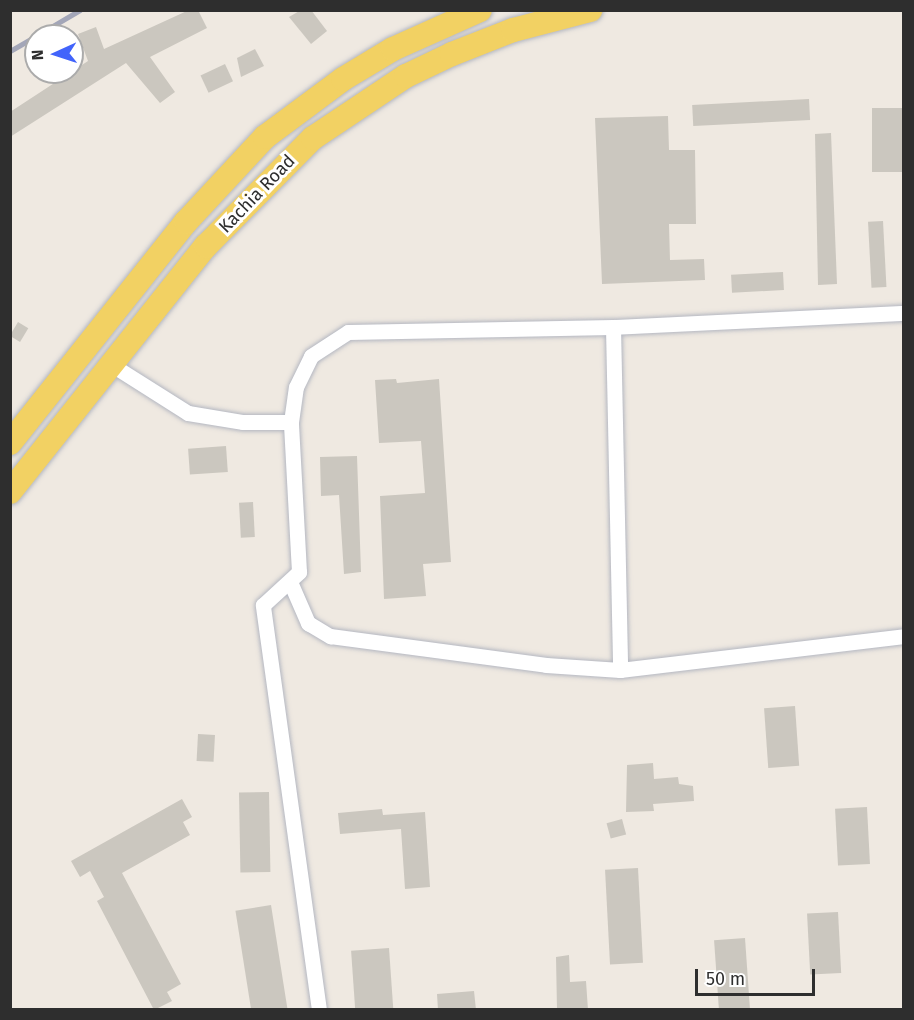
<!DOCTYPE html>
<style>
body{margin:0}
#map{position:relative;width:914px;height:1020px;overflow:hidden;background:#efe9e1;font-family:"Fira Sans",sans-serif}
div>[style]{position:absolute}
.building>*{inset:0;background:#cbc7bf;transform-origin:0 0}
.roads{filter:drop-shadow(0 0 2px #b4b7c1) drop-shadow(0 0 2px #b4b7c1)}
.minor>*{height:15px;margin:-7.5px;padding:0 7.5px;transform-origin:7.5px;border-radius:7.5px;background:#fff}
.primary>*{height:24px;margin:-12px;padding:0 12px;transform-origin:12px;border-radius:12px;background:#f2d163}
.rail>*{height:4.5px;margin:-2.25px;padding:0 2.25px;transform-origin:2.25px;border-radius:2.25px;background:#a3a6b8}
span{translate:-50% -50%;white-space:nowrap;text-align:center;line-height:1.15;-webkit-text-stroke:6px #fff;paint-order:stroke}
.street-label{font-size:18px;color:#2e2e2e}
.frame{position:absolute;inset:0;border:12px solid #2e2e2e;pointer-events:none}
.north{position:absolute;left:24px;top:24px;width:60px;height:60px;box-sizing:border-box;background:#fff;border:2px solid #ababab;border-radius:50%;rotate:267deg;font-size:16px;font-weight:700;line-height:24px;text-align:center;color:#2e2e2e}
.north::after{content:'';display:block;margin:auto;width:21px;height:27px;background:#4264fb;clip-path:polygon(50% 0,100% 100%,50% 72%,0 100%)}
.scale{position:absolute;left:695px;top:969px;width:120px;height:27px;box-sizing:border-box;border:3px solid #2e2e2e;border-top:0;padding-left:8px;font-size:18px;line-height:21px;white-space:nowrap;color:#2e2e2e;-webkit-text-stroke:4px #fff;paint-order:stroke}
</style>
<div id="map">
<div class="building">
<i style="clip-path:polygon(189px 10px,198px 10px,207px 28px,150px 57px,175px 92px,160px 103px,126px 63px,10px 137px,10px 112px,88px 61px,78px 34px,96px 27px,104px 49px)"></i>
<i style="clip-path:polygon(301px 10px,311px 10px,327px 31px,311px 44px,289px 17px)"></i>
<i style="clip-path:polygon(255px 49px,264px 66px,241px 77px,237px 58px)"></i>
<i style="left:225px;top:64px;width:19px;height:27px;rotate:65deg"></i>
<i style="left:809px;top:99px;width:21px;height:117px;rotate:87deg"></i>
<i style="left:903px;top:108px;width:64px;height:31px;rotate:90deg"></i>
<i style="clip-path:polygon(668px 116px,669px 150px,695px 150px,696px 224px,669px 224px,670px 260px,704px 259px,705px 280px,602px 284px,595px 118px)"></i>
<i style="clip-path:polygon(831px 133px,837px 284px,818px 285px,815px 134px)"></i>
<i style="left:883px;top:221px;width:66px;height:15px;rotate:87deg"></i>
<i style="left:783px;top:272px;width:18px;height:52px;rotate:87deg"></i>
<i style="left:18px;top:322px;width:12px;height:16px;rotate:31deg"></i>
<i style="clip-path:polygon(396px 379px,397px 383px,439px 379px,451px 562px,423px 564px,426px 596px,384px 599px,380px 496px,425px 493px,421px 441px,379px 443px,375px 380px)"></i>
<i style="left:226px;top:446px;width:26px;height:38px;rotate:86deg"></i>
<i style="clip-path:polygon(357px 456px,361px 572px,344px 574px,339px 495px,321px 496px,320px 457px)"></i>
<i style="left:253px;top:502px;width:35px;height:14px;rotate:87deg"></i>
<i style="left:795px;top:706px;width:60px;height:31px;rotate:86deg"></i>
<i style="left:198px;top:734px;width:17px;height:27px;rotate:3deg"></i>
<i style="clip-path:polygon(653px 763px,654px 779px,678px 777px,679px 784px,693px 786px,694px 801px,653px 804px,654px 811px,626px 812px,627px 765px)"></i>
<i style="left:269px;top:792px;width:80px;height:30px;rotate:89deg"></i>
<i style="clip-path:polygon(182px 799px,192px 817px,183px 822px,190px 835px,122px 873px,181px 984px,167px 992px,172px 1001px,154px 1010px,97px 901px,104px 897px,90px 871px,80px 877px,71px 861px)"></i>
<i style="left:867px;top:807px;width:57px;height:32px;rotate:87deg"></i>
<i style="clip-path:polygon(382px 809px,383px 815px,425px 812px,430px 887px,405px 889px,401px 829px,340px 834px,338px 813px)"></i>
<i style="left:622px;top:819px;width:16px;height:16px;rotate:75deg"></i>
<i style="left:638px;top:868px;width:95px;height:33px;rotate:87deg"></i>
<i style="left:271px;top:905px;width:106px;height:36px;rotate:81deg"></i>
<i style="left:838px;top:912px;width:61px;height:31px;rotate:87deg"></i>
<i style="left:745px;top:938px;width:72px;height:31px;rotate:86deg"></i>
<i style="left:389px;top:948px;width:62px;height:38px;rotate:86deg"></i>
<i style="clip-path:polygon(569px 955px,570px 982px,586px 981px,588px 1010px,557px 1010px,556px 957px)"></i>
<i style="clip-path:polygon(474px 991px,476px 1010px,438px 1010px,437px 994px)"></i>
</div>
<div class="roads">
<div class="minor">
<i style="left:613px;top:327px;width:343px;rotate:88.8deg"></i>
<i style="left:112px;top:365px;width:90px;rotate:32.3deg"></i>
<i style="left:188px;top:413px;width:56px;rotate:9.3deg"></i>
<i style="left:243px;top:422px;width:48px"></i>
<i style="left:291px;top:584px;width:43px;rotate:66.4deg"></i>
<i style="left:308px;top:623px;width:26px;rotate:31deg"></i>
<i style="left:330px;top:636px;width:218px;rotate:7.6deg"></i>
<i style="left:546px;top:665px;width:74px;rotate:3.9deg"></i>
<i style="left:620px;top:670px;width:286px;rotate:-6.8deg"></i>
<i style="left:319px;top:1010px;width:409px;rotate:-97.9deg"></i>
<i style="left:263px;top:605px;width:49px;rotate:-42.5deg"></i>
<i style="left:299px;top:572px;width:150px;rotate:-93.1deg"></i>
<i style="left:291px;top:422px;width:35px;rotate:-82deg"></i>
<i style="left:296px;top:387px;width:34px;rotate:-64deg"></i>
<i style="left:311px;top:356px;width:44px;rotate:-33deg"></i>
<i style="left:348px;top:332px;width:265px;rotate:-1.1deg"></i>
<i style="left:613px;top:327px;width:291px;rotate:-2.8deg"></i>
</div>
<div class="primary">
<i style="left:10px;top:443px;width:283px;rotate:-51.5deg"></i>
<i style="left:186px;top:222px;width:116px;rotate:-47.1deg"></i>
<i style="left:265px;top:137px;width:97px;rotate:-36.6deg"></i>
<i style="left:343px;top:79px;width:58px;rotate:-31deg"></i>
<i style="left:393px;top:49px;width:95px;rotate:-24.1deg"></i>
<i style="left:10px;top:492px;width:315px;rotate:-51.5deg"></i>
<i style="left:206px;top:246px;width:152px;rotate:-45.3deg"></i>
<i style="left:313px;top:138px;width:112px;rotate:-33.7deg"></i>
<i style="left:406px;top:76px;width:51px;rotate:-25.6deg"></i>
<i style="left:452px;top:54px;width:66px;rotate:-21.5deg"></i>
<i style="left:513px;top:30px;width:80px;rotate:-14.6deg"></i>
</div>
</div>
<div class="rail">
<i style="left:36px;top:36px;width:51px;rotate:-30.6deg"></i>
<i style="left:10px;top:51px;width:30px;rotate:-30deg"></i>
</div>
<div class="street-label">
<span style="left:257px;top:194px;rotate:-46deg">Kachia Road</span>
</div>
<div class="frame"></div>
<div class="north">N</div>
<div class="scale">50 m</div>
</div>
